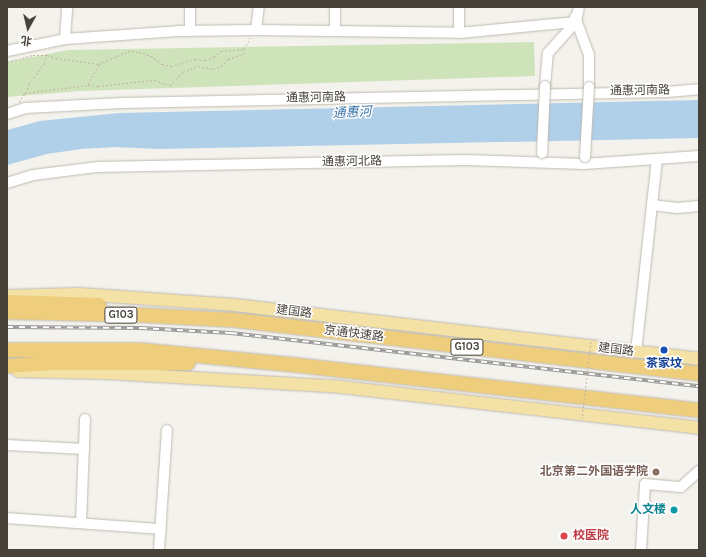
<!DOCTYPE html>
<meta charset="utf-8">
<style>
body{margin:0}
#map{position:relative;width:706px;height:557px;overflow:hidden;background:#f4f2ec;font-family:Karla,"Noto Sans SC",sans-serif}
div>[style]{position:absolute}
.green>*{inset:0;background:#cfe3ba}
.water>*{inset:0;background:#b0cfe9}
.path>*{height:1px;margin-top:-0.5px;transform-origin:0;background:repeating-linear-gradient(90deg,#bfb6a2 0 2px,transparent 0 4px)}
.roads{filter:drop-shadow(0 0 1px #bfbaaf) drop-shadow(0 0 1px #bfbaaf)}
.minor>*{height:10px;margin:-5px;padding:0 5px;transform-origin:5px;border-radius:5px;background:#fff}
.major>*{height:12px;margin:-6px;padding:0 6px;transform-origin:6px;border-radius:6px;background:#f4e1a5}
.highway>*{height:14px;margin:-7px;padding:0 7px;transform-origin:7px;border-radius:7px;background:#eecd7d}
.rail>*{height:3.5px;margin-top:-1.75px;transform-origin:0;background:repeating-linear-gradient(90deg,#fff 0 6px,#999 0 12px);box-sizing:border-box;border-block:1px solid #999}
.path-bridge>*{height:1px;margin-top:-0.5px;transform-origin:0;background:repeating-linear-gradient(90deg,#bfb6a2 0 2px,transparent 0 4px)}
.bridges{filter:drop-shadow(0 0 1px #bfbaaf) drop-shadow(0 0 1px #bfbaaf)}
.minor-bridge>*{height:10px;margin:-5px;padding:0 5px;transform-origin:5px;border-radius:5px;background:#fff}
.dots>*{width:11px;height:11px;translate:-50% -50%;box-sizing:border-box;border:2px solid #fff;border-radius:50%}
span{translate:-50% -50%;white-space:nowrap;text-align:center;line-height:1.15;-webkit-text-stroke:3px #fff;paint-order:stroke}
.shield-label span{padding:1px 3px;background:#fff;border:1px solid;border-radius:3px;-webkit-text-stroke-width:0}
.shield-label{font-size:11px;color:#48433a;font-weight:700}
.street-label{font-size:12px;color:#48433a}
.transit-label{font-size:12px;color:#164399;font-weight:700}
.education-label{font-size:12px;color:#785e54;font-weight:700}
.right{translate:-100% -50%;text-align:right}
.culture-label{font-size:12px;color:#0d838f;font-weight:700}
.health-label{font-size:12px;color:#be3a42;font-weight:700}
.left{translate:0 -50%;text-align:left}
.water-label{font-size:13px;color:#3e77a9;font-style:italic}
.frame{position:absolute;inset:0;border:8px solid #48433a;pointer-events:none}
.north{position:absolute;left:8px;top:8px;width:40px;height:40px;-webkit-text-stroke:3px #fff;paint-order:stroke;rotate:188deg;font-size:11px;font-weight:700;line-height:16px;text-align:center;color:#48433a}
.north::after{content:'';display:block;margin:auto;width:14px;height:18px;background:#48433a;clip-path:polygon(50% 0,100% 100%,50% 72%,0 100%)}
</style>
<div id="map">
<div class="green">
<i style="clip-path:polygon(534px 42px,535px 76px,80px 91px,7px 97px,7px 62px,68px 50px)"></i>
</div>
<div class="water">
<i style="clip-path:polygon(699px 100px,699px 138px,159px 149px,115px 147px,81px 149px,47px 154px,7px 165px,7px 130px,40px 121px,119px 113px)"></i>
</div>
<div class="path">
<i style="left:7px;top:62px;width:27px;rotate:-15deg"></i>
<i style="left:33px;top:55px;width:14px"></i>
<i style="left:47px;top:55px;width:9px;rotate:18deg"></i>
<i style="left:56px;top:58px;width:43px;rotate:7.9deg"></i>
<i style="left:99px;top:64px;width:32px;rotate:-24deg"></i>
<i style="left:128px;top:51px;width:11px;rotate:5deg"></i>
<i style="left:139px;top:52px;width:13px;rotate:18deg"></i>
<i style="left:151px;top:56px;width:14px;rotate:36deg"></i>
<i style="left:162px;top:64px;width:9px;rotate:13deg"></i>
<i style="left:171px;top:66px;width:25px;rotate:-16deg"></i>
<i style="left:195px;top:59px;width:10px;rotate:6deg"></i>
<i style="left:205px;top:60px;width:9px;rotate:-18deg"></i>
<i style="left:214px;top:57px;width:9px;rotate:-41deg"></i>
<i style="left:221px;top:51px;width:23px;rotate:-5deg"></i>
<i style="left:244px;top:49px;width:13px;rotate:-61deg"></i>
<i style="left:88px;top:84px;width:23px;rotate:-61deg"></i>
<i style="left:26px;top:93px;width:9px;rotate:-72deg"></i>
<i style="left:29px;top:84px;width:26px;rotate:-54deg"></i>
<i style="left:44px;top:63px;width:9px;rotate:-69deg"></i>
<i style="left:19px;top:102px;width:11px;rotate:-56deg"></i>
<i style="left:25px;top:93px;width:64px;rotate:-7.2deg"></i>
<i style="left:88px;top:85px;width:10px;rotate:6deg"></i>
<i style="left:98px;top:86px;width:56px;rotate:-6.1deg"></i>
<i style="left:154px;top:80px;width:17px;rotate:17deg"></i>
<i style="left:170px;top:85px;width:18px;rotate:-45deg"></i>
<i style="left:183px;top:72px;width:16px;rotate:-22deg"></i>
<i style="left:198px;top:66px;width:15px;rotate:11deg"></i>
<i style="left:213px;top:69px;width:9px;rotate:-21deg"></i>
<i style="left:221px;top:66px;width:10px;rotate:-45deg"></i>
<i style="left:228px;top:59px;width:16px;rotate:-18deg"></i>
<i style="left:243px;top:54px;width:5px;rotate:-79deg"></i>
</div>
<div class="roads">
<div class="minor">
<i style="left:575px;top:17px;width:40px;rotate:69.8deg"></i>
<i style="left:589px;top:55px;width:32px;rotate:90deg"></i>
<i style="left:256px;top:30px;width:23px;rotate:-83deg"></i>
<i style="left:190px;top:31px;width:24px;rotate:-90deg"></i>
<i style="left:335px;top:31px;width:24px;rotate:-90deg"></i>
<i style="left:459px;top:33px;width:26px;rotate:-90deg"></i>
<i style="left:65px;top:39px;width:32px;rotate:-86deg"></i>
<i style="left:7px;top:51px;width:59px;rotate:-11.7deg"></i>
<i style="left:65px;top:39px;width:113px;rotate:-4deg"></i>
<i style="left:178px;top:31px;width:78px;rotate:-0.7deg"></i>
<i style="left:256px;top:30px;width:203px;rotate:0.8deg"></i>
<i style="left:459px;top:33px;width:118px;rotate:-5.4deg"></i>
<i style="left:545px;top:86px;width:33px;rotate:-85deg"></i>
<i style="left:548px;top:53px;width:42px;rotate:-47.9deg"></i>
<i style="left:576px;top:22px;width:15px;rotate:-79deg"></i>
<i style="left:7px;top:114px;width:19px;rotate:-18deg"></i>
<i style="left:25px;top:108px;width:97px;rotate:-3deg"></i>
<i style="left:122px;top:103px;width:545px;rotate:-1.16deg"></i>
<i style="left:667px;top:92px;width:32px;rotate:-5deg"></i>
<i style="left:7px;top:183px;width:27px;rotate:-17deg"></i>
<i style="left:33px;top:175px;width:64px;rotate:-7.1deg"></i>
<i style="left:97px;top:167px;width:368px;rotate:-1.1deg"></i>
<i style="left:465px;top:160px;width:119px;rotate:1.9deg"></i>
<i style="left:584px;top:164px;width:115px;rotate:-4deg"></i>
<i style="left:653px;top:205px;width:24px;rotate:7deg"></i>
<i style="left:677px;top:208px;width:22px;rotate:-5deg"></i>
<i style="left:636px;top:352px;width:194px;rotate:-83.8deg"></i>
<i style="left:7px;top:445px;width:77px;rotate:3deg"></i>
<i style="left:7px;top:518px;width:154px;rotate:4.1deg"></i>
<i style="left:81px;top:523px;width:104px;rotate:-87.8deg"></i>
<i style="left:159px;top:550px;width:120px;rotate:-86.2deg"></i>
<i style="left:641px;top:550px;width:66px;rotate:-86.5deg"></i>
<i style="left:645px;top:484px;width:36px;rotate:5deg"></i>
<i style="left:681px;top:487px;width:24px;rotate:-42deg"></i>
</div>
<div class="major">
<i style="left:7px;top:296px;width:72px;rotate:-1.6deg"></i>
<i style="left:79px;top:294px;width:156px;rotate:4deg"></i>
<i style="left:235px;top:305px;width:467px;rotate:6.6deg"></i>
<i style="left:18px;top:371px;width:90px;rotate:1.3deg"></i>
<i style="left:108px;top:373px;width:233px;rotate:3.4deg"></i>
<i style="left:341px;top:387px;width:360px;rotate:6.5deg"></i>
</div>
<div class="highway">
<i style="left:7px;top:302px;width:92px;rotate:1.9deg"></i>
<i style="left:7px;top:312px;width:132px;rotate:1.3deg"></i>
<i style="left:139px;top:315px;width:95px;rotate:3deg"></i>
<i style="left:234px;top:320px;width:468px;rotate:6.6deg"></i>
<i style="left:7px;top:350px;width:132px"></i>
<i style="left:139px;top:350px;width:157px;rotate:5.5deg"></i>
<i style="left:295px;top:365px;width:406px;rotate:6.4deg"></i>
<i style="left:7px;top:366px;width:44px;rotate:-3.9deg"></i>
<i style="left:51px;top:363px;width:137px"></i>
</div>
</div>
<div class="rail">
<i style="left:7px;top:327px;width:134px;rotate:0.4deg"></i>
<i style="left:141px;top:328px;width:90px;rotate:3.2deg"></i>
<i style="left:231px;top:333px;width:471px;rotate:6.5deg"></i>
</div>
<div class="path-bridge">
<i style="left:582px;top:419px;width:79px;rotate:-83.4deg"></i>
</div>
<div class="bridges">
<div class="minor-bridge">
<i style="left:542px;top:153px;width:67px;rotate:-87.4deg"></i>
<i style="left:585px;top:157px;width:70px;rotate:-86.7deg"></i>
</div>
</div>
<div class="dots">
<i style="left:664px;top:350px;background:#1a4fb4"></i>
<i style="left:656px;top:472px;background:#8d6e63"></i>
<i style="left:674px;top:510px;background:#0f9aa8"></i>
<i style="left:564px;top:536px;background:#e0444e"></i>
</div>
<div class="shield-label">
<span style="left:121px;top:315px">G103</span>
<span style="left:467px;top:347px">G103</span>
</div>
<div class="street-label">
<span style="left:640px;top:91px;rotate:-1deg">通惠河南路</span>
<span style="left:316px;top:98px;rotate:-1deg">通惠河南路</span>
<span style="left:352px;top:162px;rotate:-1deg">通惠河北路</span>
<span style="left:294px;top:312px;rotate:7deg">建国路</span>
<span style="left:354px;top:334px;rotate:7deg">京通快速路</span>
<span style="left:616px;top:350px;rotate:7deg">建国路</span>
</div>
<div class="transit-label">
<span style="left:664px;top:364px">茶家坟</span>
</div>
<div class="education-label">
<span class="right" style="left:648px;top:472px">北京第二外国语学院</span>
</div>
<div class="culture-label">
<span class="right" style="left:666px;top:510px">人文楼</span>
</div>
<div class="health-label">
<span class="left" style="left:573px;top:536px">校医院</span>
</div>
<div class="water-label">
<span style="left:352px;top:113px;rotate:-3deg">通惠河</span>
</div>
<div class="frame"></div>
<div class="north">北</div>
</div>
